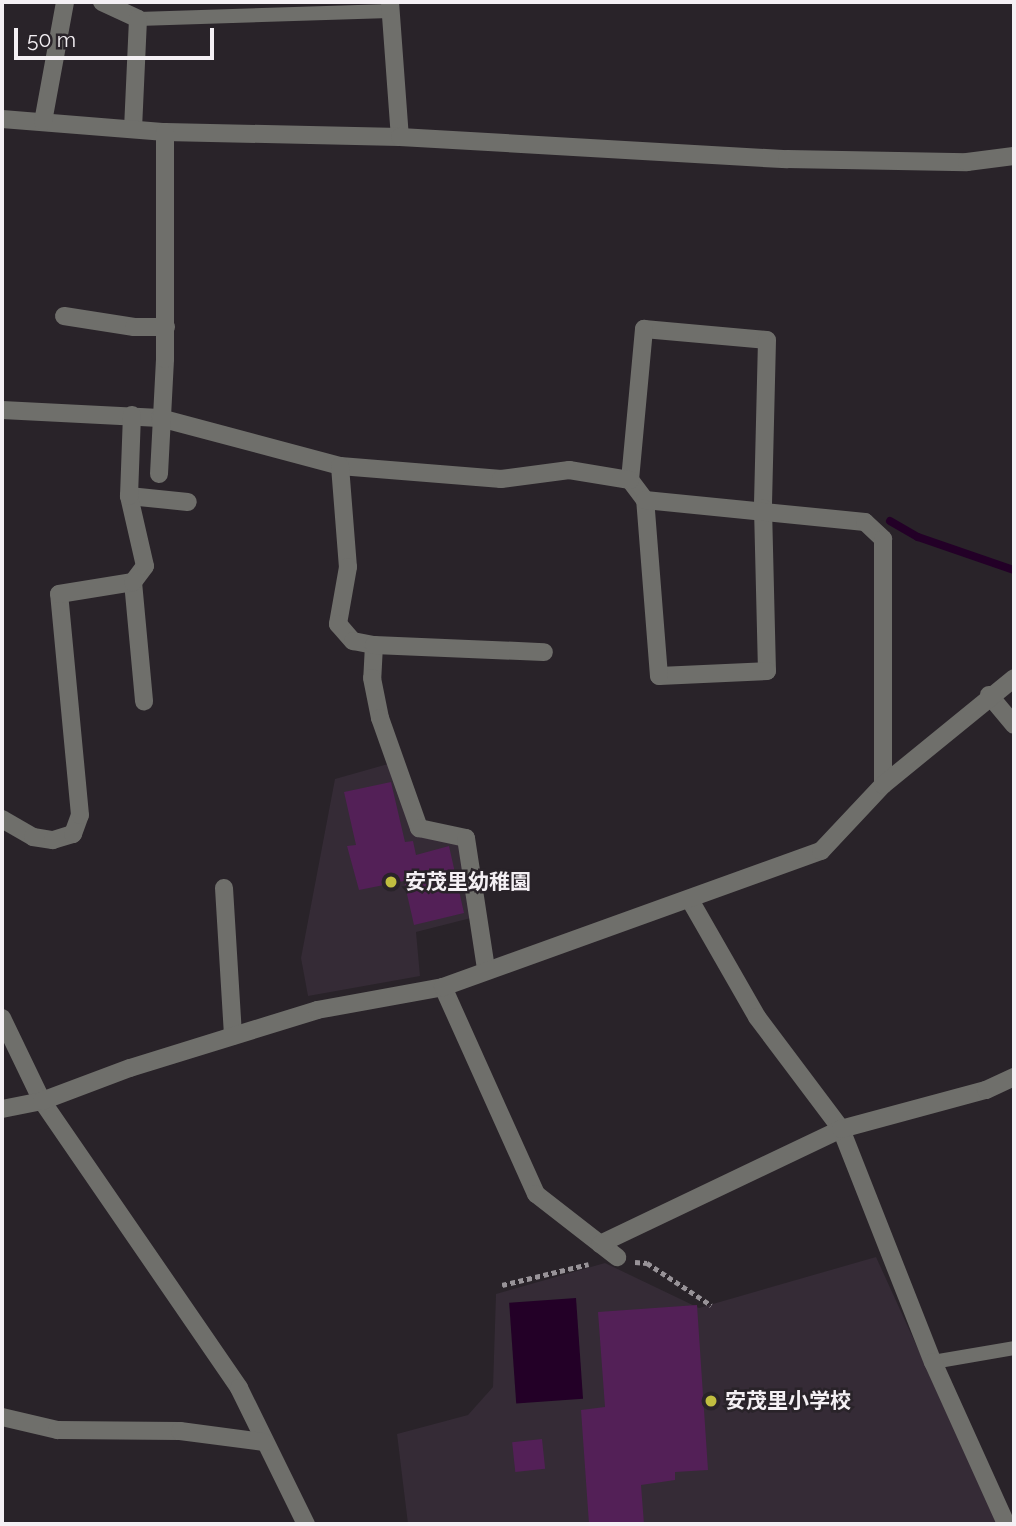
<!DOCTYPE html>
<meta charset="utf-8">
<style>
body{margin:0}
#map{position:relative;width:1016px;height:1526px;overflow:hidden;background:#292329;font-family:Raleway,"Noto Sans JP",sans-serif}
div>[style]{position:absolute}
.built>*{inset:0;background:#352b36}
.water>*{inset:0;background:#230027;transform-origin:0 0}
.stream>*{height:8px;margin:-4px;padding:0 4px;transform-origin:4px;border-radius:4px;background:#230027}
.building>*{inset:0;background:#532057;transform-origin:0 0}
.path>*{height:4.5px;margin-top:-2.25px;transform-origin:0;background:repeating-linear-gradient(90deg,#989398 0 5px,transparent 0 8.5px)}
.lane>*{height:14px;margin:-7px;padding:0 7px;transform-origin:7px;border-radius:7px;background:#6f6f6b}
.street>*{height:18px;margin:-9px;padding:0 9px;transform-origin:9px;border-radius:9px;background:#6f6f6b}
.dots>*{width:19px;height:19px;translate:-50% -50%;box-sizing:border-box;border:4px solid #292329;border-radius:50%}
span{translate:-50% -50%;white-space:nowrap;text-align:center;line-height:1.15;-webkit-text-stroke:5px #292329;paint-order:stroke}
.poi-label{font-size:21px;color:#f4f0f4;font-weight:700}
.left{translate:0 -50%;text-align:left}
.frame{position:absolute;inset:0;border:4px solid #f4f0f4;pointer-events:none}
.scale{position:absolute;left:14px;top:28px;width:200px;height:32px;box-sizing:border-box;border:4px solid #f4f0f4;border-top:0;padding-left:9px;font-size:21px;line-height:24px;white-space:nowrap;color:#f4f0f4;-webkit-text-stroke:5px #292329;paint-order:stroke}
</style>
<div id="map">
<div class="built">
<i style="clip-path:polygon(388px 764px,413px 835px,460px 845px,471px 918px,416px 932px,420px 976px,308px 996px,301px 958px,335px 779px)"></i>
<i style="clip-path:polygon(876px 1257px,998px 1524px,408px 1524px,397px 1434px,468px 1415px,493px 1387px,496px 1294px,605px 1263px,699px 1308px)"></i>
</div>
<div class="water">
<i style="left:576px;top:1298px;width:101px;height:67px;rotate:86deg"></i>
</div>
<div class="stream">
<i style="left:890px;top:521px;width:32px;rotate:30deg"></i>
<i style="left:918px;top:537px;width:102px;rotate:19deg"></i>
</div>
<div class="building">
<i style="clip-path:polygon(391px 782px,405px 842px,413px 841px,416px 855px,449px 846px,464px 913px,414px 925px,404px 881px,359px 890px,347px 846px,356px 845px,344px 792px)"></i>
<i style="clip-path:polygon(697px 1305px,708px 1470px,675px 1472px,675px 1480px,641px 1485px,644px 1524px,589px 1524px,581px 1410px,605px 1407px,598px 1312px)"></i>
<i style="left:542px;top:1439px;width:30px;height:30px;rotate:84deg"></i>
</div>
<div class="path">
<i style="left:635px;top:1262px;width:12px;rotate:5deg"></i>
<i style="left:647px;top:1263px;width:77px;rotate:33.3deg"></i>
<i style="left:502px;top:1285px;width:89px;rotate:-13.6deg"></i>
</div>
<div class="lane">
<i style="left:138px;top:19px;width:252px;rotate:-1.8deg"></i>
<i style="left:933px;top:1362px;width:82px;rotate:-9.8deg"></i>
</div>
<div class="street">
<i style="left:102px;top:2px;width:40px;rotate:25deg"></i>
<i style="left:138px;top:19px;width:109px;rotate:92.6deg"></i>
<i style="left:390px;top:2px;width:135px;rotate:85.8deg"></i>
<i style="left:2px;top:119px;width:164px;rotate:4.6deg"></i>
<i style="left:165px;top:132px;width:235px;rotate:1.2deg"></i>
<i style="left:400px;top:137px;width:388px;rotate:3.3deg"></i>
<i style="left:787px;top:159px;width:180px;rotate:1deg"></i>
<i style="left:967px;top:162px;width:47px;rotate:-7.3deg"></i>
<i style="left:43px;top:122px;width:122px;rotate:-79.6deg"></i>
<i style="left:64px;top:316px;width:71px;rotate:8.9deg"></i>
<i style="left:134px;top:327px;width:32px"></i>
<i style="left:644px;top:329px;width:123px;rotate:5.1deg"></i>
<i style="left:767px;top:340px;width:168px;rotate:91.4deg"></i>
<i style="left:763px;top:508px;width:163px;rotate:88.6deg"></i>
<i style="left:767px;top:671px;width:108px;rotate:177.3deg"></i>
<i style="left:659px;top:676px;width:177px;rotate:-94.5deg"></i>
<i style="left:645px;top:500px;width:25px;rotate:-127deg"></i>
<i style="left:630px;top:480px;width:152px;rotate:-84.7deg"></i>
<i style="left:2px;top:410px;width:158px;rotate:2.9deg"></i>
<i style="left:160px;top:418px;width:186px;rotate:14.9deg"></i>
<i style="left:340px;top:466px;width:162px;rotate:4.6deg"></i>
<i style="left:501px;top:479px;width:69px;rotate:-7.5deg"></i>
<i style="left:569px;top:470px;width:62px;rotate:9.3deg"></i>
<i style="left:340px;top:466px;width:101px;rotate:85.5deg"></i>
<i style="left:348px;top:567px;width:58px;rotate:100deg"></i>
<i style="left:338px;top:624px;width:23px;rotate:49deg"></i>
<i style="left:353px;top:641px;width:21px;rotate:11deg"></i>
<i style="left:374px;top:645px;width:33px;rotate:93deg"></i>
<i style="left:372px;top:678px;width:41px;rotate:78.7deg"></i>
<i style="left:380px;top:718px;width:117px;rotate:70.5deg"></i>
<i style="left:419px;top:828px;width:48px;rotate:12deg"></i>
<i style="left:466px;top:838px;width:132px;rotate:81.3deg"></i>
<i style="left:159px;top:474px;width:115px;rotate:-87deg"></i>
<i style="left:165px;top:359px;width:227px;rotate:-90deg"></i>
<i style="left:129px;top:496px;width:59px;rotate:5.8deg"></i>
<i style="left:645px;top:500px;width:221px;rotate:5.7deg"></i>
<i style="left:865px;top:522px;width:25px;rotate:43deg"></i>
<i style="left:883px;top:539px;width:246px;rotate:90deg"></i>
<i style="left:133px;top:582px;width:120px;rotate:84.7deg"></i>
<i style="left:374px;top:645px;width:170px;rotate:2.4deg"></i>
<i style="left:989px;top:695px;width:39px;rotate:50deg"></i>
<i style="left:2px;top:819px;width:36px;rotate:30deg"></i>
<i style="left:33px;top:837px;width:20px;rotate:9deg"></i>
<i style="left:53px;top:840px;width:21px;rotate:-17deg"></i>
<i style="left:73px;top:834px;width:20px;rotate:-70deg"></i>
<i style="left:80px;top:815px;width:222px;rotate:-95.4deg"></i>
<i style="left:59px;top:594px;width:75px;rotate:-9.2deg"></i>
<i style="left:133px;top:582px;width:20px;rotate:-53deg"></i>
<i style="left:145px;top:566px;width:72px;rotate:-102.9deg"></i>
<i style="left:129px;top:496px;width:81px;rotate:-87.9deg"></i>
<i style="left:224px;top:888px;width:148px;rotate:86.5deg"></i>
<i style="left:690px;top:900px;width:135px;rotate:60.2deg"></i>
<i style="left:757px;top:1017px;width:140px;rotate:53.1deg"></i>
<i style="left:841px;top:1129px;width:251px;rotate:68.5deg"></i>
<i style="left:933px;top:1362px;width:178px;rotate:65.7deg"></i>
<i style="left:443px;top:987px;width:227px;rotate:65.8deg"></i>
<i style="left:536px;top:1194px;width:103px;rotate:37.9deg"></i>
<i style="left:2px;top:1018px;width:92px;rotate:64.3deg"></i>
<i style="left:42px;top:1101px;width:348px;rotate:55.5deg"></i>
<i style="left:239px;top:1388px;width:152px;rotate:63.8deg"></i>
<i style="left:2px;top:1109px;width:41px;rotate:-11.3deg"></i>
<i style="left:42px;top:1101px;width:94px;rotate:-20.6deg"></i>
<i style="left:130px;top:1068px;width:196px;rotate:-17.2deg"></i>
<i style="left:317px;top:1010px;width:128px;rotate:-10.3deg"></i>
<i style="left:443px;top:987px;width:402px;rotate:-19.8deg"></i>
<i style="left:821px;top:851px;width:91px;rotate:-46.8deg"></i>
<i style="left:883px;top:785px;width:169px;rotate:-39.2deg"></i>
<i style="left:600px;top:1244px;width:267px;rotate:-25.5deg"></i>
<i style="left:841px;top:1129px;width:150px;rotate:-15.1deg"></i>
<i style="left:986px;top:1090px;width:31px;rotate:-25deg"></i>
<i style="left:2px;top:1417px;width:57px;rotate:13.3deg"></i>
<i style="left:57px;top:1430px;width:123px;rotate:0.5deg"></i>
<i style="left:180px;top:1431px;width:85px;rotate:7.5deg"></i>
</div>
<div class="dots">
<i style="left:391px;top:882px;background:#c1be40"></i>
<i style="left:711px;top:1401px;background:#c1be40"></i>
</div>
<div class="poi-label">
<span class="left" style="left:405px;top:882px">安茂里幼稚園</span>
<span class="left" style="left:725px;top:1401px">安茂里小学校</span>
</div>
<div class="frame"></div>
<div class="scale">50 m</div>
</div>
